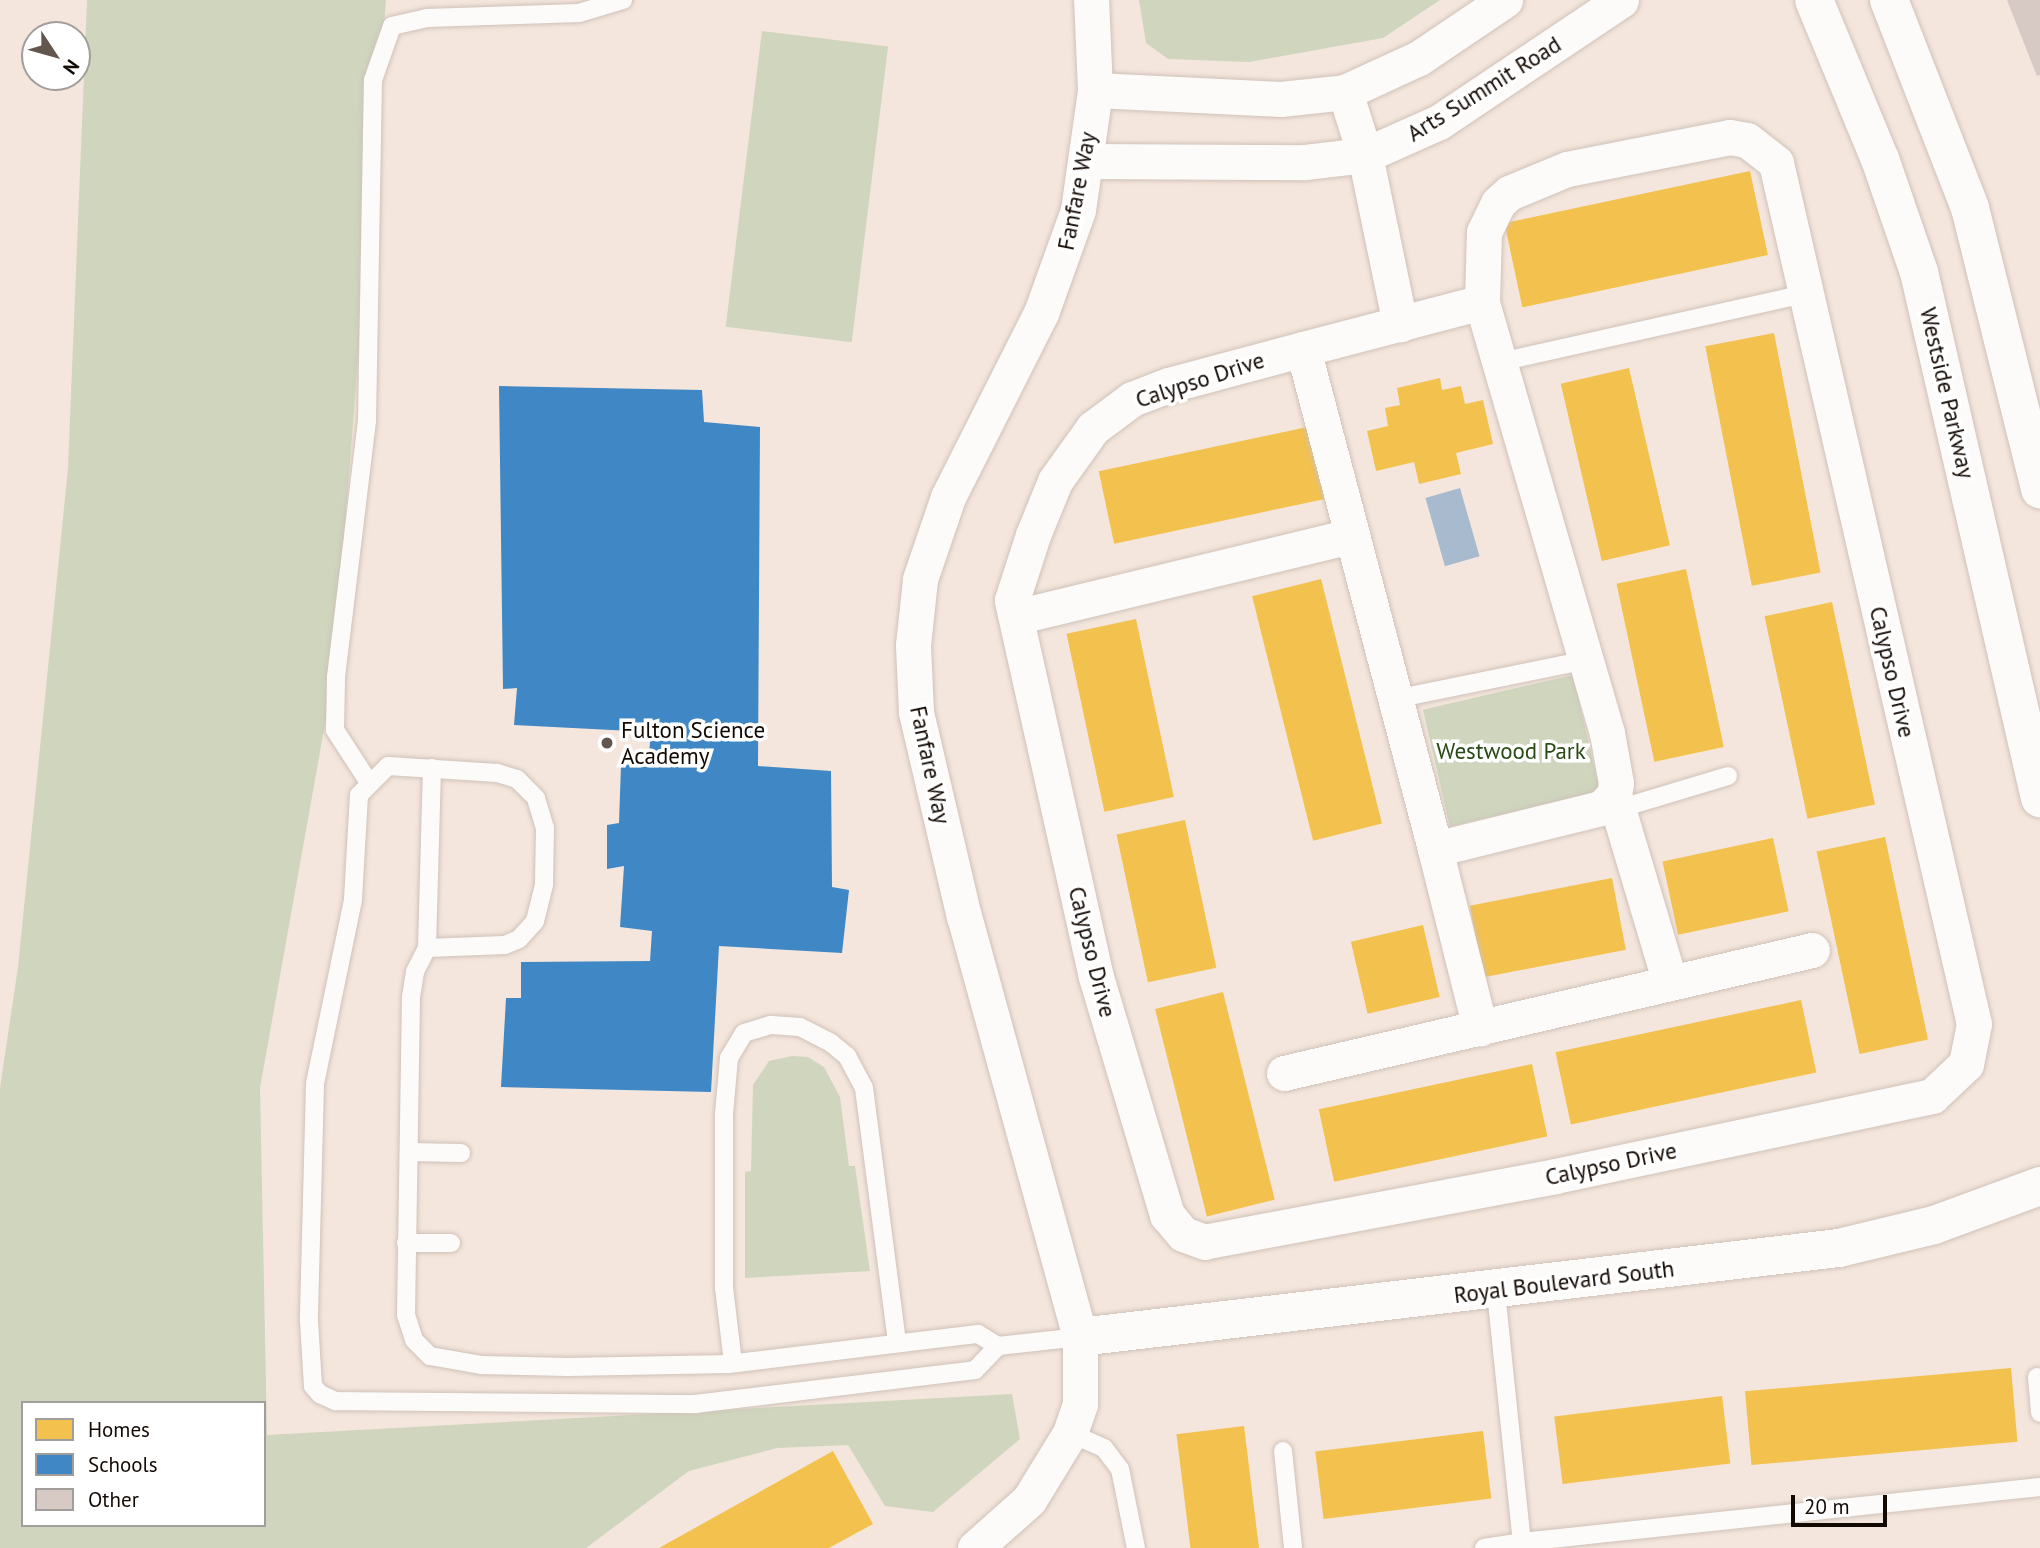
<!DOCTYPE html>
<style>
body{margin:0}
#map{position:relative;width:2040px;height:1548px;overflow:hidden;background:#f4e6dc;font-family:"PT Sans",sans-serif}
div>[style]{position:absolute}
.green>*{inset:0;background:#cfd6bd;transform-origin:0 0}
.water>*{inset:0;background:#a8bbce;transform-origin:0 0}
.homes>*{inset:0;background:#f2c14e;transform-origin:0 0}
.schools>*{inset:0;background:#3f88c5}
.building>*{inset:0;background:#d7c9c3}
.roads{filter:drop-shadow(0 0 2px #cfc2b9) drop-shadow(0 0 2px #cfc2b9)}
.lane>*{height:18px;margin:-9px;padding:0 9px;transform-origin:9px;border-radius:9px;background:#fdfbfa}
.street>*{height:35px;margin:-17.5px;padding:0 17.5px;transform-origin:17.5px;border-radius:17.5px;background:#fdfbfa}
.secondary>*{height:38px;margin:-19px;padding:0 19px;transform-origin:19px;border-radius:19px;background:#fdfbfa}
.dots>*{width:19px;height:19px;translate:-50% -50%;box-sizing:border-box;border:4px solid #fff;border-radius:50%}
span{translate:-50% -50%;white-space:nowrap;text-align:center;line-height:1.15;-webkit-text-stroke:7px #fff;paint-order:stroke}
.street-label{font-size:23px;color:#130903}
.poi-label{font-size:23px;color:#130903}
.left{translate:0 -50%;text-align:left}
.park-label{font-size:23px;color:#294a14}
.legend{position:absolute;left:21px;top:1401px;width:245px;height:126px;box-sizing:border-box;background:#fff;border:2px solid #a19d9a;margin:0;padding:9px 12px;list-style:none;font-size:21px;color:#130903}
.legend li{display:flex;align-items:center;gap:14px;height:35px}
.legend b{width:35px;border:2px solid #a19d9a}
.north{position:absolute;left:21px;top:21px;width:70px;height:70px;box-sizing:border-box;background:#fff;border:2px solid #a19d9a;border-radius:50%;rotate:126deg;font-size:19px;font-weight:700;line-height:28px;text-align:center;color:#130903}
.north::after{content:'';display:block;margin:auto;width:24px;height:32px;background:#62564f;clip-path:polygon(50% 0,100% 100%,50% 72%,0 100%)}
.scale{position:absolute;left:1791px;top:1495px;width:96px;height:32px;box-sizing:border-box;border:4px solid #130903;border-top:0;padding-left:9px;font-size:21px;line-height:24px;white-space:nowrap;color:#130903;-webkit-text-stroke:5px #fff;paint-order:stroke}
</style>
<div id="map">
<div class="green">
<i style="clip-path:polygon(evenodd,87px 0,386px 0,333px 679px,260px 1088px,267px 1435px,1012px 1394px,1020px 1439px,933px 1512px,885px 1506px,848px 1445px,777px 1448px,689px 1471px,586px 1548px,0 1548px,0 1088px,18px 967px,68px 468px,87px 0,23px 1403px,264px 1403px,264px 1525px,23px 1525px,23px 1403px)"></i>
<i style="clip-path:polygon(1139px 0,1440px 0,1383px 38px,1249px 62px,1168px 59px,1146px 43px)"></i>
<i style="left:762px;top:31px;width:127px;height:298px;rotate:7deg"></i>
<i style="left:1573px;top:675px;width:120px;height:154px;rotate:77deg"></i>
<i style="clip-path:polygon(792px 1056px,808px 1057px,824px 1067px,840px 1097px,849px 1166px,855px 1166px,870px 1271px,745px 1278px,745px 1172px,751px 1171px,753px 1085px,769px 1061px)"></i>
</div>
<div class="water">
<i style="left:1460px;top:488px;width:71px;height:36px;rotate:74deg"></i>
</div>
<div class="homes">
<i style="left:1750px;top:171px;width:86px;height:251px;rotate:78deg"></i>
<i style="left:1774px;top:333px;width:244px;height:70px;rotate:79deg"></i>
<i style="left:1629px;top:368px;width:182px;height:70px;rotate:77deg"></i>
<i style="clip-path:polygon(1440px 378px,1442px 390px,1461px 386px,1465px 404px,1483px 400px,1493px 444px,1456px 453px,1461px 474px,1419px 484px,1414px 462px,1376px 471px,1367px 431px,1388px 426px,1385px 408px,1400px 405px,1397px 388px)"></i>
<i style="left:1312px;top:426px;width:74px;height:218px;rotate:78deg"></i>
<i style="left:1686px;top:569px;width:182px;height:71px;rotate:78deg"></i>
<i style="left:1321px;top:579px;width:252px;height:71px;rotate:76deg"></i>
<i style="left:1832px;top:602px;width:207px;height:69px;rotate:78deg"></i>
<i style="left:1136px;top:619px;width:182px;height:71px;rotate:78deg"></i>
<i style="left:1185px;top:820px;width:151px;height:70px;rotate:78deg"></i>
<i style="left:1885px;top:837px;width:207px;height:70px;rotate:78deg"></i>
<i style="left:1773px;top:838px;width:75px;height:113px;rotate:78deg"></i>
<i style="left:1612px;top:878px;width:73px;height:145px;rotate:79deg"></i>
<i style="left:1423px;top:925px;width:74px;height:74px;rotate:77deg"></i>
<i style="left:1223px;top:992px;width:214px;height:70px;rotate:76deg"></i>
<i style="left:1801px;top:1000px;width:74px;height:251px;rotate:78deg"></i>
<i style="left:1532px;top:1064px;width:74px;height:218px;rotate:78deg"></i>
<i style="left:2011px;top:1368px;width:74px;height:267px;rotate:85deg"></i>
<i style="left:1722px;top:1396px;width:68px;height:169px;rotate:83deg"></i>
<i style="left:1244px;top:1426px;width:123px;height:68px;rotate:83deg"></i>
<i style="left:1483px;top:1431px;width:68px;height:169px;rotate:83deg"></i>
<i style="clip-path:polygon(833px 1451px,873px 1524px,838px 1543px,829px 1548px,659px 1548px)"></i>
</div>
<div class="schools">
<i style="clip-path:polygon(499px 386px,702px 390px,704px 422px,760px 427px,758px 766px,831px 771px,832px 887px,849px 890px,842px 953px,719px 946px,711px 1092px,501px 1087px,506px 998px,521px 998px,521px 962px,650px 961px,652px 931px,620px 927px,624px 866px,607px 869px,607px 825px,619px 823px,621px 765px,648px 764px,651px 732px,514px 725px,517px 688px,503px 689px)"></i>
</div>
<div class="building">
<i style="clip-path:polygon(2007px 0,2040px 0,2040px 75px,2037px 76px)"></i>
</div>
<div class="roads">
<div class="lane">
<i style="left:1500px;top:362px;width:312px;rotate:-12.6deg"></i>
<i style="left:1395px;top:699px;width:195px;rotate:-11.5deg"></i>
<i style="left:432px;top:768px;width:180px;rotate:91.6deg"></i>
<i style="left:427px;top:948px;width:27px;rotate:117deg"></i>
<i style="left:415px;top:972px;width:25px;rotate:99deg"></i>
<i style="left:411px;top:997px;width:318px;rotate:90.9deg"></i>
<i style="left:406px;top:1315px;width:26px;rotate:72deg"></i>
<i style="left:414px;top:1340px;width:23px;rotate:45deg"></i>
<i style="left:430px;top:1356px;width:53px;rotate:9.8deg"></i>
<i style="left:482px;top:1365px;width:86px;rotate:1.3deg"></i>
<i style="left:568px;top:1367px;width:161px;rotate:-1.1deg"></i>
<i style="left:729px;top:1364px;width:251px;rotate:-6.9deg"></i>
<i style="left:978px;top:1334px;width:23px;rotate:31deg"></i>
<i style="left:998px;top:1346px;width:82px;rotate:-6.3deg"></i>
<i style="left:368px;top:781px;width:61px;rotate:-122.9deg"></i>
<i style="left:335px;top:730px;width:53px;rotate:-88.9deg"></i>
<i style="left:336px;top:677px;width:258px;rotate:-83.1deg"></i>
<i style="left:367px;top:421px;width:341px;rotate:-89deg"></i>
<i style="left:373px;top:80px;width:57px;rotate:-70.6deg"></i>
<i style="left:392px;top:26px;width:36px;rotate:-13deg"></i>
<i style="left:427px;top:18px;width:152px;rotate:-1.9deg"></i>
<i style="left:579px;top:13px;width:46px;rotate:-16.5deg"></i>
<i style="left:1618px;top:809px;width:115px;rotate:-16.7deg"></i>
<i style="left:427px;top:948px;width:78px;rotate:-2.2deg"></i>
<i style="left:505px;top:945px;width:15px;rotate:-23deg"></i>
<i style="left:519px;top:939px;width:24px;rotate:-48deg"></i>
<i style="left:535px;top:921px;width:38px;rotate:-76deg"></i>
<i style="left:544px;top:884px;width:56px;rotate:-89deg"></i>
<i style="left:545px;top:828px;width:31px;rotate:-107deg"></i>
<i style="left:536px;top:798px;width:27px;rotate:-135deg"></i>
<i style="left:517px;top:779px;width:21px;rotate:-163deg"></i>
<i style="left:497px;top:773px;width:109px;rotate:-176.3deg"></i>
<i style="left:388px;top:766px;width:41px;rotate:135deg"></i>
<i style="left:359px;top:795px;width:105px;rotate:93.3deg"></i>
<i style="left:353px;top:900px;width:188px;rotate:101.7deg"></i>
<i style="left:315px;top:1084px;width:237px;rotate:91.5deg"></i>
<i style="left:309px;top:1321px;width:65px;rotate:86.5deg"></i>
<i style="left:313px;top:1386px;width:11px;rotate:49deg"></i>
<i style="left:320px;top:1394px;width:17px;rotate:25deg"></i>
<i style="left:335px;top:1401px;width:360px;rotate:0.5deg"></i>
<i style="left:695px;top:1404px;width:282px;rotate:-6.9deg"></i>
<i style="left:975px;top:1370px;width:33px;rotate:-46deg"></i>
<i style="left:409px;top:1152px;width:52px;rotate:1.1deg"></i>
<i style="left:406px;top:1243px;width:45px"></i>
<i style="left:1496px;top:1292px;width:251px;rotate:84.1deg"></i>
<i style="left:1522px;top:1542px;width:521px;rotate:-6.06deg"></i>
<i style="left:733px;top:1363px;width:76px;rotate:-96.8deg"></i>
<i style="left:724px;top:1288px;width:174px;rotate:-90deg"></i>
<i style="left:724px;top:1114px;width:56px;rotate:-84.9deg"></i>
<i style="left:729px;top:1058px;width:29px;rotate:-59deg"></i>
<i style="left:744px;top:1033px;width:28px;rotate:-17deg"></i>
<i style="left:771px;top:1025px;width:29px;rotate:4deg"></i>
<i style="left:800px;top:1027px;width:35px;rotate:27deg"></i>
<i style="left:831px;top:1043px;width:21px;rotate:39deg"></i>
<i style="left:847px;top:1056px;width:36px;rotate:62deg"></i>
<i style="left:864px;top:1088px;width:257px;rotate:82.6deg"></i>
<i style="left:2037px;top:1377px;width:36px;rotate:85deg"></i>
<i style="left:1070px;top:1433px;width:37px;rotate:24deg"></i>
<i style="left:1104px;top:1448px;width:26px;rotate:53deg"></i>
<i style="left:1120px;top:1469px;width:81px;rotate:78.6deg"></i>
<i style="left:1283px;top:1451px;width:98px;rotate:84.1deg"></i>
<i style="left:1484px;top:1548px;width:38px;rotate:-9deg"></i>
</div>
<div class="street">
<i style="left:1095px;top:90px;width:186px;rotate:2.8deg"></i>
<i style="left:1281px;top:99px;width:64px;rotate:-6.2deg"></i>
<i style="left:1345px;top:92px;width:81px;rotate:-24.7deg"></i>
<i style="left:1419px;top:58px;width:104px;rotate:-34deg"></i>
<i style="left:1345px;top:92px;width:66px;rotate:72.4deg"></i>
<i style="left:1365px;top:155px;width:173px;rotate:78.3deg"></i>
<i style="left:1086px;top:161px;width:219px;rotate:0.3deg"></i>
<i style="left:1305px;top:162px;width:60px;rotate:-6.7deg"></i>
<i style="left:1365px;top:155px;width:81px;rotate:-24deg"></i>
<i style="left:1439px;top:122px;width:219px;rotate:-33.8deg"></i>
<i style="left:1303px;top:349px;width:517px;rotate:75.21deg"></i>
<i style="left:1435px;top:849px;width:171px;rotate:-13.9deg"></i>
<i style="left:1601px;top:808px;width:18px;rotate:-45deg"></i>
<i style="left:1614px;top:795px;width:12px;rotate:-81deg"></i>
<i style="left:1616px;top:783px;width:51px;rotate:-100.2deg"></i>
<i style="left:1607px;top:733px;width:449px;rotate:-106.2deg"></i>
<i style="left:1482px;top:302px;width:70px;rotate:-88.4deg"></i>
<i style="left:1484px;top:232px;width:32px;rotate:-64deg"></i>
<i style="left:1498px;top:203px;width:15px;rotate:-42deg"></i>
<i style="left:1509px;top:193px;width:63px;rotate:-22.5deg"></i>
<i style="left:1567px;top:169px;width:166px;rotate:-11.1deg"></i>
<i style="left:1730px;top:137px;width:17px;rotate:10deg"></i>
<i style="left:1747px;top:140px;width:37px;rotate:38deg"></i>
<i style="left:1776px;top:163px;width:883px;rotate:77.05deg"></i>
<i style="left:1974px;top:1024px;width:41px;rotate:101.3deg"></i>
<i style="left:1966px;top:1064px;width:47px;rotate:136.7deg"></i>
<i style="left:1932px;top:1096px;width:384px;rotate:168deg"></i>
<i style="left:1556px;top:1176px;width:357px;rotate:169.4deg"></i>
<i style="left:1205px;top:1242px;width:23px;rotate:-160deg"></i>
<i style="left:1183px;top:1234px;width:25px;rotate:-130deg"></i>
<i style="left:1167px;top:1215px;width:248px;rotate:-106.6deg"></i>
<i style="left:1096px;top:977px;width:386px;rotate:-102.6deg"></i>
<i style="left:1012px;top:600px;width:68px;rotate:-72.1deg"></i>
<i style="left:1033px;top:535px;width:58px;rotate:-67.8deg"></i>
<i style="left:1055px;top:481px;width:65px;rotate:-54.4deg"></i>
<i style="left:1093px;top:428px;width:49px;rotate:-36.6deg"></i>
<i style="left:1132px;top:399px;width:40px;rotate:-21deg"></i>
<i style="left:1169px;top:385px;width:139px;rotate:-15deg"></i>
<i style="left:1303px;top:349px;width:185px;rotate:-14.7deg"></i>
<i style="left:1016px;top:617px;width:346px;rotate:-13.6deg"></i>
<i style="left:1614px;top:795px;width:196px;rotate:73.4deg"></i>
<i style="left:1435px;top:849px;width:185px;rotate:75.9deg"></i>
<i style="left:1284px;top:1073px;width:542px;rotate:-13.11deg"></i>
<i style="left:975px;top:1548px;width:72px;rotate:-41.6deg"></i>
<i style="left:1029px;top:1500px;width:79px;rotate:-58.5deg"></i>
<i style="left:1070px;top:1433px;width:31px;rotate:-71deg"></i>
<i style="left:1080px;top:1404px;width:67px;rotate:-90deg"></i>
<i style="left:1080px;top:1337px;width:436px;rotate:-105.4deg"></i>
<i style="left:964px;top:917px;width:211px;rotate:-103.2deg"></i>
<i style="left:916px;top:712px;width:67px;rotate:-92.6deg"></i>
<i style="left:913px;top:645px;width:66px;rotate:-83.9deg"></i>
<i style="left:920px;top:579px;width:87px;rotate:-71.1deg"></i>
<i style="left:948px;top:497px;width:206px;rotate:-63.2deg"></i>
<i style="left:1041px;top:313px;width:109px;rotate:-70.2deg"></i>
<i style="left:1078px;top:210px;width:121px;rotate:-81.9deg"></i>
<i style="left:1095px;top:90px;width:90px;rotate:-92.5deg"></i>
</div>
<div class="secondary">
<i style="left:1814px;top:0;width:172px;rotate:67.5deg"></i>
<i style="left:1880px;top:159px;width:120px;rotate:71deg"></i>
<i style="left:1919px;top:272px;width:540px;rotate:77.05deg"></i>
<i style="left:1889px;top:0;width:223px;rotate:68.7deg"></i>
<i style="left:1970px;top:208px;width:290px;rotate:76deg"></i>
<i style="left:1080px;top:1337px;width:764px;rotate:-6.69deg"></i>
<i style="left:1839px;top:1248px;width:98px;rotate:-13.6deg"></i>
<i style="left:1934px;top:1225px;width:113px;rotate:-20.2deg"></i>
</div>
</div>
<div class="dots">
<i style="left:607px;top:743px;background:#62564f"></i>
</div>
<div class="street-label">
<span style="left:1484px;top:89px;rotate:-32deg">Arts Summit Road</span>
<span style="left:1077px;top:191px;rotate:-79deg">Fanfare Way</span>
<span style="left:1200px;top:380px;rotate:-18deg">Calypso Drive</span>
<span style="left:1947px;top:393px;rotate:77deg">Westside Parkway</span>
<span style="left:1892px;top:672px;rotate:77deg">Calypso Drive</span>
<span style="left:930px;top:765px;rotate:78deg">Fanfare Way</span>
<span style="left:1092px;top:952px;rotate:76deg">Calypso Drive</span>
<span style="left:1611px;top:1164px;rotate:-12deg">Calypso Drive</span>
<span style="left:1564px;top:1282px;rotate:-7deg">Royal Boulevard South</span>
</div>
<div class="poi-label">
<span class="left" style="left:621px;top:743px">Fulton Science<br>Academy</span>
</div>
<div class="park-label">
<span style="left:1511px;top:751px">Westwood Park</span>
</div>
<ul class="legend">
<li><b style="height:19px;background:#f2c14e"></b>Homes</li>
<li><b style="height:19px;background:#3f88c5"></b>Schools</li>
<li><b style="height:19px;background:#d7c9c3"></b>Other</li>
</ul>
<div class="north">N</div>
<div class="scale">20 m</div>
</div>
